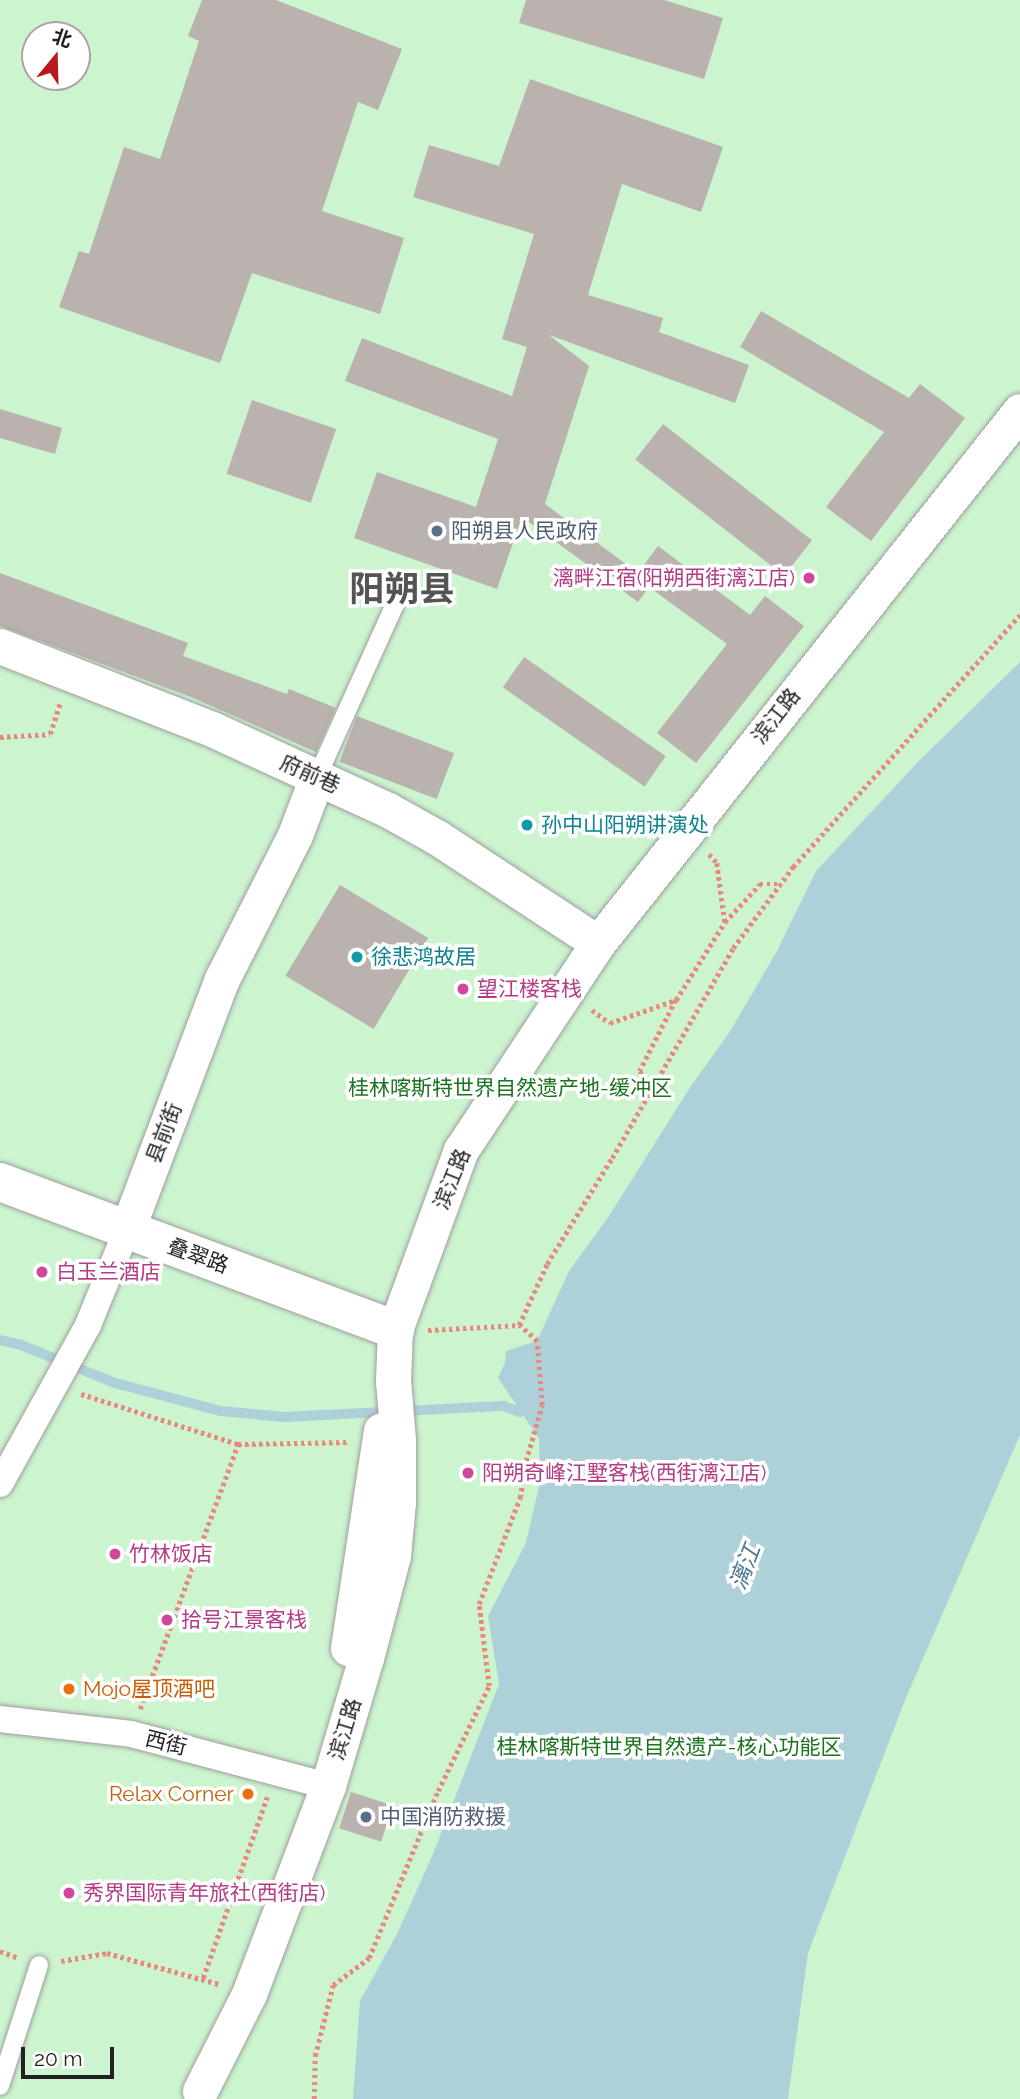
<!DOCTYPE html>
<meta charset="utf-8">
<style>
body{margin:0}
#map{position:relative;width:1020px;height:2099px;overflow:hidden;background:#f0ede8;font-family:Raleway,"Noto Sans SC",sans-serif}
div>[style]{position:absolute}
.park>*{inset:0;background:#ccf4ce}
.water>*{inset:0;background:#aed0d8}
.stream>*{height:10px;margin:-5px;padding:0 5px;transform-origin:5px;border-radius:5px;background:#aed0d8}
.building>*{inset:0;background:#b9b2ae;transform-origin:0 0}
.path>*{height:4.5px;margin-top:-2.25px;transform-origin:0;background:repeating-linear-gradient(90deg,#ea8880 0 3.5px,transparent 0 7px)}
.roads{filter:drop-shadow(0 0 2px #9e9e9e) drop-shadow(0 0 2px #9e9e9e)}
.service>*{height:18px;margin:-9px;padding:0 9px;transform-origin:9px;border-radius:9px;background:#fff}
.pedestrian>*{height:26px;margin:-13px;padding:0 13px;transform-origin:13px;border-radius:13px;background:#fff}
.minor>*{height:35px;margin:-17.5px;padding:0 17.5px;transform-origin:17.5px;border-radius:17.5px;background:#fff}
.tertiary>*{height:38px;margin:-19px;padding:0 19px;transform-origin:19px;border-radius:19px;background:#fff}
.dots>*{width:19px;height:19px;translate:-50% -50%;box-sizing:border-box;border:4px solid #fff;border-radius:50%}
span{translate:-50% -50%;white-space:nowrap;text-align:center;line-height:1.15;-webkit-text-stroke:7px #fff;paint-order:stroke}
.service-label{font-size:21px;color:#4e5e75}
.left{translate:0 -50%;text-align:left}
.hotel-label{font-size:21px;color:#b23c85}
.right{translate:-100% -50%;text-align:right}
.street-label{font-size:21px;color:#212121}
.culture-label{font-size:21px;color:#0d838f}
.park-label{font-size:21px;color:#1a731f}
.food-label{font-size:21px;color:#c56008}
.water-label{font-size:23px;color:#517696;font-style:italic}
.town-label{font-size:35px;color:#545454;font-weight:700}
.north{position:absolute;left:21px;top:21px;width:70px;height:70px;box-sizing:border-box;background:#fff;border:2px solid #a6a6a6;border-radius:50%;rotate:19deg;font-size:19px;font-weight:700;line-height:28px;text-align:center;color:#212121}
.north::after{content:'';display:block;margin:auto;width:24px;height:32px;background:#b8191d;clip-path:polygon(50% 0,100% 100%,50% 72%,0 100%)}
.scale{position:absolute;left:21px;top:2047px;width:93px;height:32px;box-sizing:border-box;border:4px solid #212121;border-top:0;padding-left:9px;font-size:21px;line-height:24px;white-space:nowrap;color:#212121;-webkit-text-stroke:5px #fff;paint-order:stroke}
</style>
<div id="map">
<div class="park">
<i style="clip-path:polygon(evenodd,0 0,1020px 0,1020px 2099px,0 2099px,0 0,35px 35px,77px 35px,77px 77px,35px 77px,35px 35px)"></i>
</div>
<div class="water">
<i style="clip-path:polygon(1020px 662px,1020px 1435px,905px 1700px,808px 1953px,788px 2099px,353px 2099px,360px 2001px,397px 1934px,433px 1854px,499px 1684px,488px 1616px,526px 1543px,540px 1482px,539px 1438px,498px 1378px,505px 1363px,506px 1351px,537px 1341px,569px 1271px,609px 1216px,689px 1089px,731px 1030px,777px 951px,816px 871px,919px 761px)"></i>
</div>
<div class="stream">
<i style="left:0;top:1340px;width:22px;rotate:13deg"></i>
<i style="left:21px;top:1345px;width:101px;rotate:22deg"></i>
<i style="left:115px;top:1383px;width:110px;rotate:14.8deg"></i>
<i style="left:221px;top:1411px;width:63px;rotate:5.4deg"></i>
<i style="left:284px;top:1417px;width:220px;rotate:-2.9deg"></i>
<i style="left:504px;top:1406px;width:17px;rotate:21deg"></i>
</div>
<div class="building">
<i style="clip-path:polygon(202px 0,276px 0,402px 49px,378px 110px,358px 102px,322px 211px,404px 238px,380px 314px,252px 273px,220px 363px,59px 307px,79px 251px,89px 254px,124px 147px,160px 159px,199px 41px,188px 36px)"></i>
<i style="clip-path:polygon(526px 0,664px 0,723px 18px,704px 79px,519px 23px)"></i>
<i style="clip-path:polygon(530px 79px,723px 147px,701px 212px,622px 184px,588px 295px,663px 318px,659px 332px,749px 365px,735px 403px,549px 335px,589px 366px,545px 504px,638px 573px,658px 546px,750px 615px,765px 596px,804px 626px,696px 763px,657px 733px,727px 644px,649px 587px,638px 602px,522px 517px,497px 589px,354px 538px,377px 472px,476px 507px,498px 439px,345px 381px,362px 338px,512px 396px,527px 347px,502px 339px,534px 234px,413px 197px,429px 145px,499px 166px)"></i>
<i style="clip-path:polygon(761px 311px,909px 398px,920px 384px,965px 418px,871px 541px,826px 507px,884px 432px,740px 347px)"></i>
<i style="left:252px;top:400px;width:89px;height:78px;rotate:19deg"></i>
<i style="clip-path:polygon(0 409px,62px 428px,55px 454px,0 438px)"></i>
<i style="left:663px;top:424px;width:189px;height:45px;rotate:38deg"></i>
<i style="clip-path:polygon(0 573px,188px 643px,183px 656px,287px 694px,289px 689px,336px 708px,316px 752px,191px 697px,0 626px)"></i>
<i style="left:524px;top:657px;width:173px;height:37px;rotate:35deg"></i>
<i style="left:357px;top:716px;width:104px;height:49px;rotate:21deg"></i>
<i style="left:340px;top:885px;width:103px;height:106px;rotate:31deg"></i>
<i style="left:351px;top:1792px;width:44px;height:38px;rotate:18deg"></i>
</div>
<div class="path">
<i style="left:0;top:737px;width:50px;rotate:-3.4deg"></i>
<i style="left:50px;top:734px;width:32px;rotate:-72deg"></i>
<i style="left:709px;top:854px;width:12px;rotate:48deg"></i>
<i style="left:717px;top:863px;width:60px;rotate:82.3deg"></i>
<i style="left:725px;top:922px;width:52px;rotate:-47.4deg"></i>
<i style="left:760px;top:884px;width:21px"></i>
<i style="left:676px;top:1000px;width:92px;rotate:-57.9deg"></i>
<i style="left:592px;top:1010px;width:22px;rotate:36deg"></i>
<i style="left:610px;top:1023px;width:70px;rotate:-19.2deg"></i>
<i style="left:676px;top:1000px;width:80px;rotate:116.9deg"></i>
<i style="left:640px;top:1071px;width:22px;rotate:60deg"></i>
<i style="left:428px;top:1330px;width:91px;rotate:-3.1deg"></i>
<i style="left:519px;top:1325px;width:67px;rotate:-65.3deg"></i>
<i style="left:547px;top:1264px;width:124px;rotate:-58.5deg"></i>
<i style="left:612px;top:1158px;width:242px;rotate:-60deg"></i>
<i style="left:733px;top:948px;width:101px;rotate:-53.5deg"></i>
<i style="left:793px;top:867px;width:339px;rotate:-48deg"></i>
<i style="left:81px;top:1394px;width:165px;rotate:17.7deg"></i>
<i style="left:238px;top:1444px;width:110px;rotate:-1deg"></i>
<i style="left:140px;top:1709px;width:283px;rotate:-69.7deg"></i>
<i style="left:0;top:1951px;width:20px;rotate:20deg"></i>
<i style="left:61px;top:1961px;width:47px;rotate:-9.9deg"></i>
<i style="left:107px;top:1953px;width:116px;rotate:15.5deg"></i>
<i style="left:203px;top:1978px;width:192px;rotate:-70.5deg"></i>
<i style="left:314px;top:2099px;width:43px;rotate:-88.7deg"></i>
<i style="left:315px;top:2056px;width:73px;rotate:-75.8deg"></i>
<i style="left:333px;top:1985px;width:45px;rotate:-36.9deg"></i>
<i style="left:369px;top:1958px;width:181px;rotate:-67.6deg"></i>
<i style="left:438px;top:1791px;width:117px;rotate:-64.1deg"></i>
<i style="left:489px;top:1686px;width:83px;rotate:-97deg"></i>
<i style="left:479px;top:1604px;width:114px;rotate:-68.9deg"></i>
<i style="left:520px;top:1498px;width:37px;rotate:-81deg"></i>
<i style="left:526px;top:1461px;width:58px;rotate:-74.1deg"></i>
<i style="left:542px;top:1405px;width:64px;rotate:-94.5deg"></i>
<i style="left:537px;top:1341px;width:24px;rotate:-138deg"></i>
</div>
<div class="roads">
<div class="service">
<i style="left:317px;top:777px;width:206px;rotate:-65.7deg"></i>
<i style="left:0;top:2086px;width:127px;rotate:-72.1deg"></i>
</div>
<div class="pedestrian">
<i style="left:0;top:1484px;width:182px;rotate:-61deg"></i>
<i style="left:88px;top:1325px;width:103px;rotate:-67.7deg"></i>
<i style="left:0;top:1719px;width:132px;rotate:6.5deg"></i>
<i style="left:131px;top:1734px;width:204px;rotate:14.8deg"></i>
</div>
<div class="minor">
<i style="left:0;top:646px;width:228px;rotate:21.4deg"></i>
<i style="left:212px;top:729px;width:194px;rotate:24.7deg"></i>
<i style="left:388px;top:810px;width:57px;rotate:29.2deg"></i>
<i style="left:438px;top:838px;width:191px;rotate:33.3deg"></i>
<i style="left:127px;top:1230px;width:268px;rotate:-69.3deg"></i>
<i style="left:222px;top:979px;width:161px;rotate:-63.1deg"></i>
<i style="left:295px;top:835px;width:62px;rotate:-69.2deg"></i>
<i style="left:348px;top:1648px;width:220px;rotate:-81.4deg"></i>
<i style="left:200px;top:2091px;width:109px;rotate:-63.2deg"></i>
<i style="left:249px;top:1994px;width:222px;rotate:-69.2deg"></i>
<i style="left:328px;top:1786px;width:134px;rotate:-73.5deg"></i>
<i style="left:366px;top:1658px;width:106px;rotate:-75.2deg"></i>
<i style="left:393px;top:1556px;width:54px;rotate:-84.7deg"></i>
<i style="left:398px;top:1502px;width:62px;rotate:-90deg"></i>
<i style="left:398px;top:1440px;width:59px;rotate:-94.8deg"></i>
<i style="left:393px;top:1381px;width:51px;rotate:-87.8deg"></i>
<i style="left:395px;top:1330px;width:192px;rotate:-69.9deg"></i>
<i style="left:461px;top:1150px;width:248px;rotate:-56.5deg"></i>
<i style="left:598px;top:943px;width:679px;rotate:-51.58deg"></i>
</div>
<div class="tertiary">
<i style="left:0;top:1182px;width:422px;rotate:20.5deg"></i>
</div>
</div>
<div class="dots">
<i style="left:437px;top:531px;background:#5c6f8a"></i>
<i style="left:809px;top:578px;background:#d1479c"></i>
<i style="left:527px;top:825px;background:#0f9aa8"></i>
<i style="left:357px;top:957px;background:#0f9aa8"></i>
<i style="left:463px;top:989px;background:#d1479c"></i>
<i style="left:42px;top:1272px;background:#d1479c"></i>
<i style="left:468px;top:1473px;background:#d1479c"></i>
<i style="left:115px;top:1554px;background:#d1479c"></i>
<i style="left:167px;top:1620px;background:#d1479c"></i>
<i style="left:69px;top:1689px;background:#e8710a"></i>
<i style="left:248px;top:1794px;background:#e8710a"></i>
<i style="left:366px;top:1817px;background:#5c6f8a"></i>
<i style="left:69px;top:1893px;background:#d1479c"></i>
</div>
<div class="service-label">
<span class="left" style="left:451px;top:531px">阳朔县人民政府</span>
<span class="left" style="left:380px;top:1817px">中国消防救援</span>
</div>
<div class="hotel-label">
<span class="right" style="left:795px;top:578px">漓畔江宿(阳朔西街漓江店)</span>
<span class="left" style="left:477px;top:989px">望江楼客栈</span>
<span class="left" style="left:56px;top:1272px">白玉兰酒店</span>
<span class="left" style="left:482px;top:1473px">阳朔奇峰江墅客栈(西街漓江店)</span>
<span class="left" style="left:129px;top:1554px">竹林饭店</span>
<span class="left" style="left:181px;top:1620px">拾号江景客栈</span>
<span class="left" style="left:83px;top:1893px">秀界国际青年旅社(西街店)</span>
</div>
<div class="street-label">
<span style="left:776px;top:716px;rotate:-52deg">滨江路</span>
<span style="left:310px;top:774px;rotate:24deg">府前巷</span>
<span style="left:164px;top:1133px;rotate:-69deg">县前街</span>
<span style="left:452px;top:1179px;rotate:-68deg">滨江路</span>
<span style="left:198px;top:1256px;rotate:20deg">叠翠路</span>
<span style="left:345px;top:1729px;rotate:-73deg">滨江路</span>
<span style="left:166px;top:1743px;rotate:14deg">西街</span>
</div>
<div class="culture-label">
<span class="left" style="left:541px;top:825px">孙中山阳朔讲演处</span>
<span class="left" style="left:371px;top:957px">徐悲鸿故居</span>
</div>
<div class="park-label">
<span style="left:510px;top:1088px">桂林喀斯特世界自然遗产地-缓冲区</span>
<span style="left:669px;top:1747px">桂林喀斯特世界自然遗产-核心功能区</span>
</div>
<div class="food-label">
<span class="left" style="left:83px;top:1689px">Mojo屋顶酒吧</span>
<span class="right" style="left:234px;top:1794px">Relax Corner</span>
</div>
<div class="water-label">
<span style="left:745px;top:1567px;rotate:-69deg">漓江</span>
</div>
<div class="town-label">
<span style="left:402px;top:589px">阳朔县</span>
</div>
<div class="north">北</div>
<div class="scale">20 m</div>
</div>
